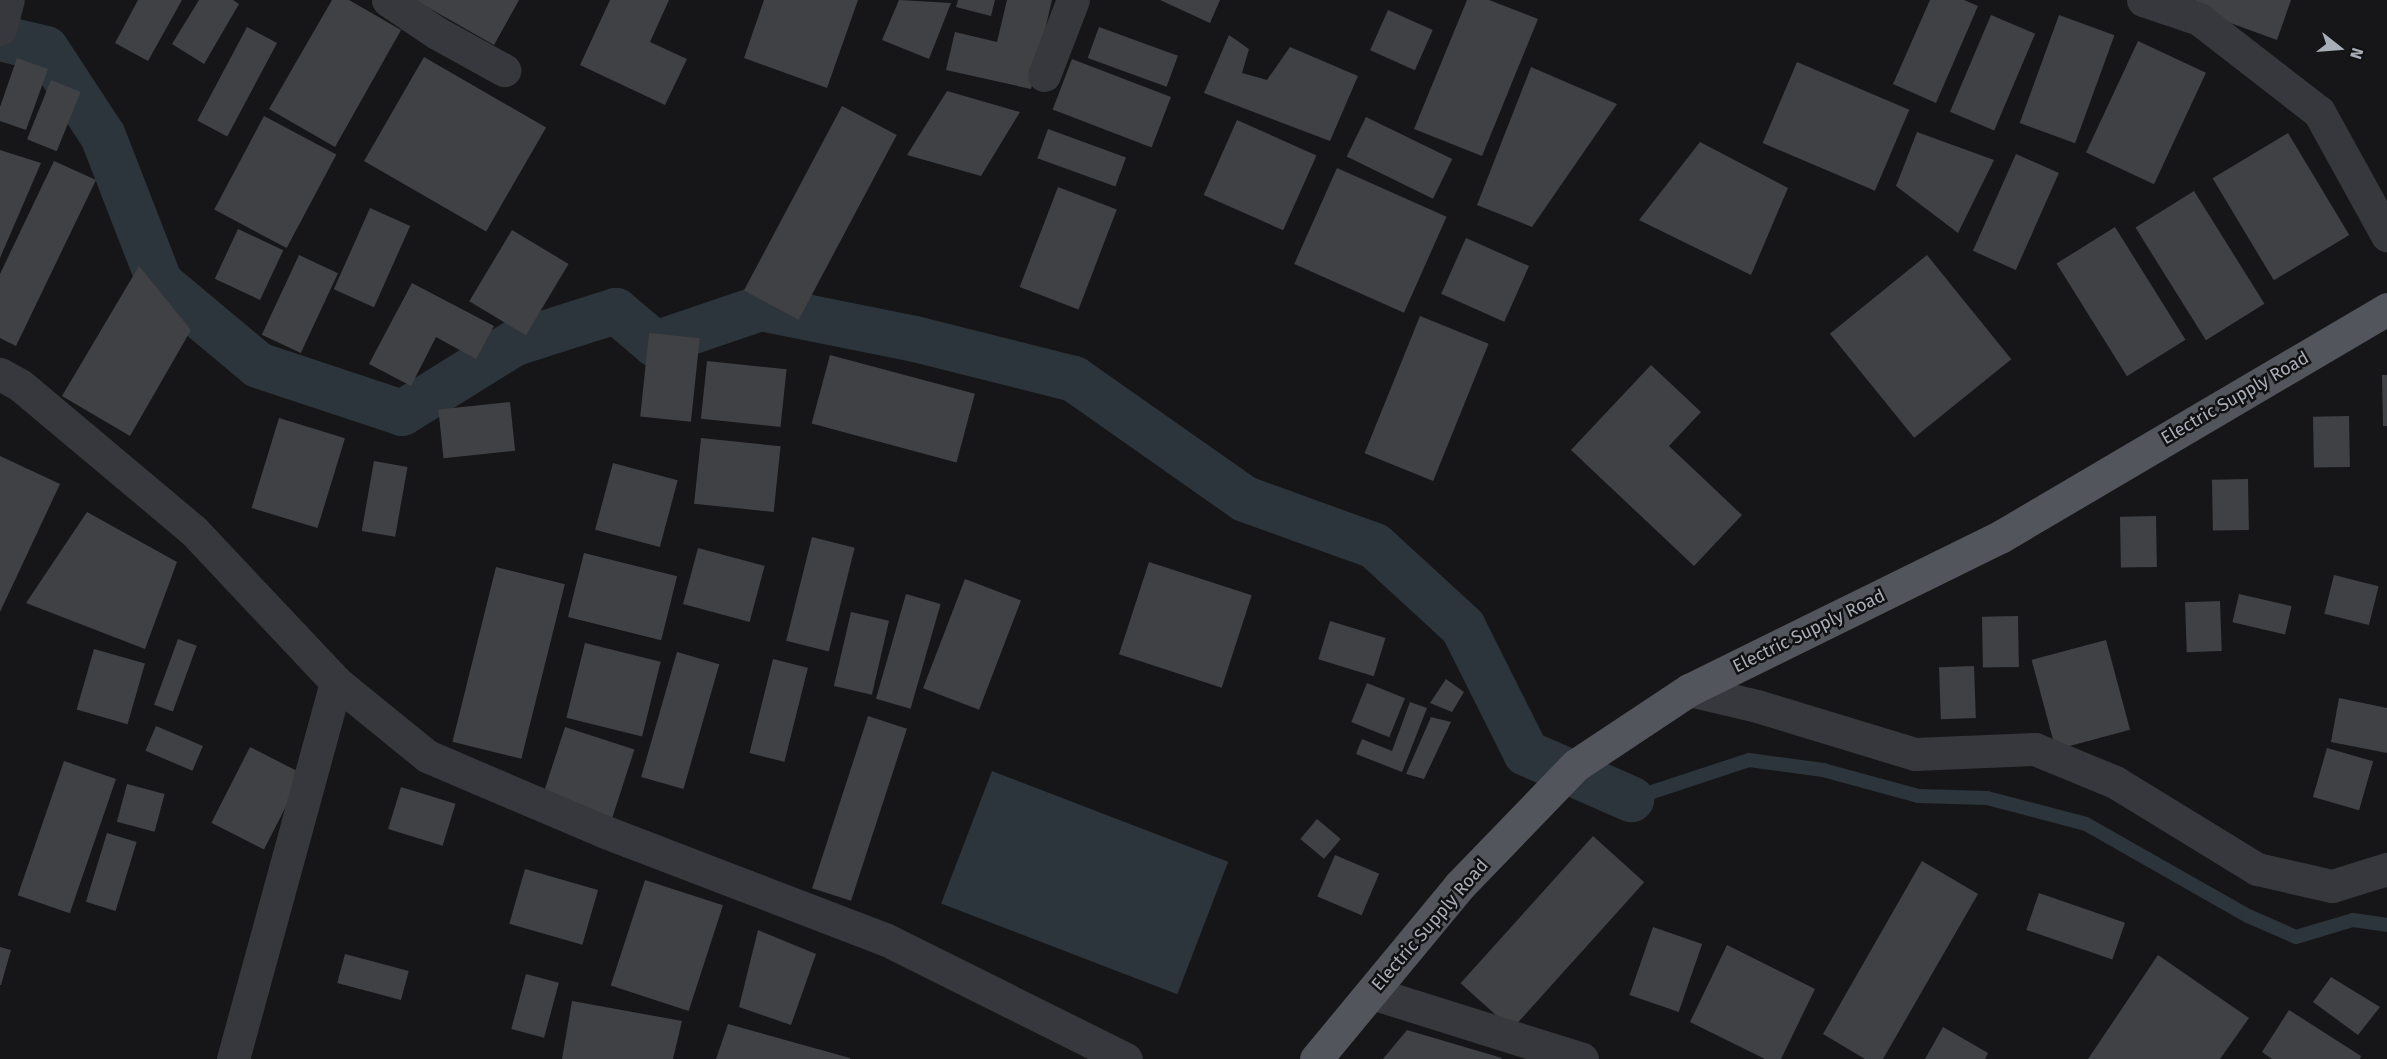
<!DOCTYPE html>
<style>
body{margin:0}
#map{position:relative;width:2387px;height:1059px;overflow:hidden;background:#161618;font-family:"Fira Sans",sans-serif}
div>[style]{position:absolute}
.water>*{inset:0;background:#2c353c;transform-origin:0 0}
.stream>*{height:14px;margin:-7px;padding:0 7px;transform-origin:7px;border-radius:7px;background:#2c353c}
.canal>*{height:46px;margin:-23px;padding:0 23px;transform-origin:23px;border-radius:23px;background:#2c353c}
.building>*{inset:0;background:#404145;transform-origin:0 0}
.street>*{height:33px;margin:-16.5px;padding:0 16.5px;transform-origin:16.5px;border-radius:16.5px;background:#37383d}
.primary>*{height:33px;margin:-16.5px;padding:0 16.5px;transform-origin:16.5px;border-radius:16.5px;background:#53555c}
span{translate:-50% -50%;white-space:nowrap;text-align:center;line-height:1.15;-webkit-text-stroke:5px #111113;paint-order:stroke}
.street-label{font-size:18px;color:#a8adb8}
.north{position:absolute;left:2309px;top:18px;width:60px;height:60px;-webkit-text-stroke:4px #111113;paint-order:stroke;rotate:107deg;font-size:16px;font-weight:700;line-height:24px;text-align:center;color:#a8adb8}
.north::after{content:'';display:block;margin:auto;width:21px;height:27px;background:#a8adb8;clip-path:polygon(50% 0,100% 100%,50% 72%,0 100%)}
</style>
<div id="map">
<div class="water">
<i style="left:992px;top:771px;width:253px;height:142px;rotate:21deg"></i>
</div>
<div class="stream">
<i style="left:1631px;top:799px;width:124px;rotate:-18.3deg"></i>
<i style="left:1749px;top:760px;width:75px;rotate:7.7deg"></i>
<i style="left:1823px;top:770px;width:98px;rotate:15.3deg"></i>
<i style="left:1918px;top:796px;width:69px;rotate:1.7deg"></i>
<i style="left:1987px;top:798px;width:102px;rotate:14.7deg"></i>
<i style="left:2086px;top:824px;width:186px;rotate:29.6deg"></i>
<i style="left:2248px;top:916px;width:52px;rotate:23.6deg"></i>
<i style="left:2296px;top:937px;width:59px;rotate:-16.6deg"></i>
<i style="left:2353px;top:920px;width:34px;rotate:8deg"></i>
</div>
<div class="canal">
<i style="left:0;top:38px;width:47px;rotate:13.4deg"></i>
<i style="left:46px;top:49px;width:104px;rotate:56.8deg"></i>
<i style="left:103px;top:136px;width:158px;rotate:68.8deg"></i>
<i style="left:160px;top:283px;width:128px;rotate:39.9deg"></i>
<i style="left:258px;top:365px;width:152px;rotate:18.4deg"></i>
<i style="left:402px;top:413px;width:133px;rotate:-31.8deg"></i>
<i style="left:515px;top:343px;width:106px;rotate:-17.6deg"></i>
<i style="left:616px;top:311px;width:51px;rotate:40.2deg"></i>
<i style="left:655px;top:344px;width:112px;rotate:-18.8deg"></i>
<i style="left:761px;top:308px;width:157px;rotate:11.4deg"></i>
<i style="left:915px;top:339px;width:164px;rotate:14.1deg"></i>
<i style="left:1074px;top:379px;width:209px;rotate:35.1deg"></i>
<i style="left:1245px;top:499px;width:138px;rotate:19.9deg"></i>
<i style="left:1375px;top:546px;width:120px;rotate:42.6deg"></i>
<i style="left:1463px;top:627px;width:141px;rotate:63.4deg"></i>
<i style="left:1526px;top:753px;width:115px;rotate:23.7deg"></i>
</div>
<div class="building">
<i style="clip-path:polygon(138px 0,182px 0,148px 61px,115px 43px)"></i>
<i style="clip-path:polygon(199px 0,233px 0,239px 4px,204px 64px,172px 44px)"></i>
<i style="clip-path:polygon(332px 0,349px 0,401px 30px,335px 147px,269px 109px)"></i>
<i style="clip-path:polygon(415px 0,519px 0,494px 45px)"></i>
<i style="clip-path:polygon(610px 0,669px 0,650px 42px,687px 59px,665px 105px,580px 65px)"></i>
<i style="clip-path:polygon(764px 0,858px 0,827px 88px,744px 58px)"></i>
<i style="clip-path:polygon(899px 0,951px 3px,929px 59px,882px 40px)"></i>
<i style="clip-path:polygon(958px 0,995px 0,991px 16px,956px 7px)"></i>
<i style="clip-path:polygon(1007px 0,1052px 0,1031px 89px,946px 70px,955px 32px,997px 42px)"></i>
<i style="clip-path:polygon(1160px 0,1220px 0,1210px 23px)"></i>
<i style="clip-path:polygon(1467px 0,1489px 0,1538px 19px,1482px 156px,1414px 129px)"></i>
<i style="clip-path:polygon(1930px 0,1964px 0,1978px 6px,1936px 103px,1893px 84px)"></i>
<i style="clip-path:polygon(2195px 0,2291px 0,2277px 40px,2192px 9px)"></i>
<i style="left:1388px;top:10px;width:49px;height:44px;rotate:24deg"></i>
<i style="left:1991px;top:15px;width:48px;height:105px;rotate:23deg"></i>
<i style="left:2059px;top:15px;width:59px;height:115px;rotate:20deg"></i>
<i style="left:247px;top:27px;width:34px;height:106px;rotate:28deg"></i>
<i style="left:1099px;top:27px;width:84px;height:33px;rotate:20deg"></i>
<i style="clip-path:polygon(1229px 35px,1249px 49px,1242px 73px,1267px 80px,1290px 47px,1358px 76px,1330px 141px,1204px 93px)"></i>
<i style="left:2138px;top:41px;width:75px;height:123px;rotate:25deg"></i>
<i style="left:424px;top:57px;width:141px;height:120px;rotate:30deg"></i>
<i style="clip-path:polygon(17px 58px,48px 69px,26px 130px,0 121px,0 107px)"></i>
<i style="left:1072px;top:59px;width:106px;height:54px;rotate:21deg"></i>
<i style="left:1797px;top:62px;width:122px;height:88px;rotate:23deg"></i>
<i style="clip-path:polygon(1531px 67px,1617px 104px,1532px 227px,1477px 205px)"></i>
<i style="left:51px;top:80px;width:32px;height:64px;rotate:22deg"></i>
<i style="clip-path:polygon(947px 91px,1020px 112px,981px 176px,907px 155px)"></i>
<i style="left:842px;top:106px;width:62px;height:209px;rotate:28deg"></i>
<i style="left:264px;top:116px;width:82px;height:106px;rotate:28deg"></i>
<i style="left:1366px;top:117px;width:96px;height:44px;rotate:26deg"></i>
<i style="left:1237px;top:120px;width:87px;height:82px;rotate:24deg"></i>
<i style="left:1048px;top:129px;width:83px;height:31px;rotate:20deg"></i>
<i style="clip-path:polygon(1917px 132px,1994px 160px,1958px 233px,1896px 186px)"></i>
<i style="left:2288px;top:133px;width:119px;height:88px;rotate:59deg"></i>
<i style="clip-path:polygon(1700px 142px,1788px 188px,1751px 275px,1639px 220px)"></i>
<i style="clip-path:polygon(0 150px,41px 163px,0 258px)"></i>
<i style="left:2016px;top:154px;width:47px;height:106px;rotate:24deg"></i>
<i style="clip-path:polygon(54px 161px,96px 180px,16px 346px,0 338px,0 274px)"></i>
<i style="left:1337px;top:168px;width:120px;height:105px;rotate:24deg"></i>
<i style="left:1058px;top:187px;width:63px;height:107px;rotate:21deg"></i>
<i style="left:2194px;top:191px;width:133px;height:69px;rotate:58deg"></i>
<i style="left:370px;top:208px;width:44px;height:89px;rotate:24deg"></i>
<i style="left:2115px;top:227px;width:133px;height:69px;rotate:58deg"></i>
<i style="left:238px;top:229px;width:50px;height:55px;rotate:25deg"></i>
<i style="left:512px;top:230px;width:66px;height:83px;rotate:31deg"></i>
<i style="left:1466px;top:238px;width:69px;height:61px;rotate:24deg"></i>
<i style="left:299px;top:255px;width:43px;height:88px;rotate:25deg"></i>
<i style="left:1927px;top:255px;width:134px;height:125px;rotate:51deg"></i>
<i style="clip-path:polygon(139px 266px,191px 330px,130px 436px,62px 396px)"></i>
<i style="clip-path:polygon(412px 283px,494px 326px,476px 359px,436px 337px,411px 386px,369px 364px)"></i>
<i style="left:1420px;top:316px;width:74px;height:148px;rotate:22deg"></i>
<i style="left:649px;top:333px;width:51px;height:84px;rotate:6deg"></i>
<i style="left:830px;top:355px;width:150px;height:71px;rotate:15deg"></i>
<i style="left:707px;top:361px;width:80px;height:58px;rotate:6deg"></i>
<i style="clip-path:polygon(1651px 365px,1701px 412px,1669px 446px,1742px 515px,1694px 566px,1571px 450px)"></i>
<i style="clip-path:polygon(2382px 375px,2387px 375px,2387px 426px,2383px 426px)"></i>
<i style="left:510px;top:402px;width:49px;height:72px;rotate:84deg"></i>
<i style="left:2349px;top:416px;width:51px;height:36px;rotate:89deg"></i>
<i style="left:279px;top:418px;width:69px;height:94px;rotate:17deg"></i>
<i style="left:701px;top:438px;width:80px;height:66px;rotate:6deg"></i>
<i style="clip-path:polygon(0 456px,60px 484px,0 612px)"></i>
<i style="left:374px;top:461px;width:34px;height:71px;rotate:10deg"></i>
<i style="left:613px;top:463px;width:67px;height:69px;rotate:15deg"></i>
<i style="left:2248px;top:479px;width:51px;height:36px;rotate:89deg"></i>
<i style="clip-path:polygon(87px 512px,177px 562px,145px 649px,26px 603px)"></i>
<i style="left:2156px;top:516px;width:51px;height:36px;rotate:89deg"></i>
<i style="left:812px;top:537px;width:44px;height:107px;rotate:14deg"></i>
<i style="left:698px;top:548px;width:69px;height:58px;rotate:15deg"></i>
<i style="left:584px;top:553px;width:96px;height:66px;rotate:14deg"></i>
<i style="left:1149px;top:562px;width:108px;height:97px;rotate:18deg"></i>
<i style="left:496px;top:567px;width:71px;height:180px;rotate:14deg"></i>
<i style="left:2334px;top:575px;width:46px;height:40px;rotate:14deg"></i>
<i style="left:965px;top:579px;width:60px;height:117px;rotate:21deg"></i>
<i style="left:906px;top:594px;width:36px;height:109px;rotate:16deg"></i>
<i style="left:2239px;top:594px;width:54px;height:29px;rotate:13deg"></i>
<i style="left:2220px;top:601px;width:50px;height:35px;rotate:88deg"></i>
<i style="left:851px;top:612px;width:39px;height:76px;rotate:13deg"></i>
<i style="left:2018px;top:616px;width:51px;height:36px;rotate:89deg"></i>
<i style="left:1330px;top:621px;width:58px;height:40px;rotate:17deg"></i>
<i style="left:178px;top:639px;width:20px;height:70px;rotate:20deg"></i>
<i style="left:2106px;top:640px;width:93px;height:77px;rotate:75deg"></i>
<i style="left:585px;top:643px;width:78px;height:77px;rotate:14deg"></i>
<i style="left:94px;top:649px;width:53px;height:63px;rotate:16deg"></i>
<i style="left:677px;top:652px;width:44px;height:130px;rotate:16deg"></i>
<i style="left:773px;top:659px;width:36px;height:97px;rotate:14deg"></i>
<i style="left:1974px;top:666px;width:52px;height:35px;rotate:88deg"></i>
<i style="clip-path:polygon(1446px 679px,1464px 692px,1452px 712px,1430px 703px)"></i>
<i style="left:1367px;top:683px;width:41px;height:42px;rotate:22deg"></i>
<i style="clip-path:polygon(2339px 698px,2387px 708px,2387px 753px,2331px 742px)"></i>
<i style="clip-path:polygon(1410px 702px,1427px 708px,1402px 772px,1356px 754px,1362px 739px,1392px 751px)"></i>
<i style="left:868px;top:716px;width:41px;height:181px;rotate:18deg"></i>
<i style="clip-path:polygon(1431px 717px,1451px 722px,1424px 779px,1406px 774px)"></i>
<i style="left:156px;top:726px;width:51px;height:27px;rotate:23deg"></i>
<i style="left:565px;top:727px;width:73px;height:72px;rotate:18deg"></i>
<i style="left:250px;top:747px;width:59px;height:85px;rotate:27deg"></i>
<i style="left:2327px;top:748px;width:48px;height:51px;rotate:16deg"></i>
<i style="left:64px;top:761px;width:55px;height:142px;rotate:19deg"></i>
<i style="left:127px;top:784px;width:39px;height:39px;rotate:15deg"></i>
<i style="left:401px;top:787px;width:57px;height:44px;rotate:17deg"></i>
<i style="left:1317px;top:819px;width:31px;height:26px;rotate:40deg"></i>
<i style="left:107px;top:833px;width:31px;height:72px;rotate:17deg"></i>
<i style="left:1593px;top:836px;width:69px;height:198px;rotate:42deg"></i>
<i style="left:1335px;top:855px;width:48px;height:45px;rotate:23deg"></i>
<i style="clip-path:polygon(1922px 861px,1978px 894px,1883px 1059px,1865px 1059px,1823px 1034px)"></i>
<i style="left:525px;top:869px;width:76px;height:57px;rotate:16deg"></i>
<i style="left:645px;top:880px;width:82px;height:111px;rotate:18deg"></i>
<i style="left:2039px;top:893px;width:91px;height:39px;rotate:19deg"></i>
<i style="left:1653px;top:927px;width:52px;height:72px;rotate:19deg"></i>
<i style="clip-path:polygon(758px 930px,816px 954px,791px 1025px,739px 1007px)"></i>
<i style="clip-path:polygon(1727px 945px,1815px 989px,1781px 1059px,1765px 1059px,1690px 1022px)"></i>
<i style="clip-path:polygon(0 947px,11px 950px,1px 985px,0 985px)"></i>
<i style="left:345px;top:954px;width:66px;height:30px;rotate:15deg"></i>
<i style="clip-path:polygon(2158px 955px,2249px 1018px,2220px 1059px,2088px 1059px)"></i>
<i style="left:526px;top:974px;width:34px;height:57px;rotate:15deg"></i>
<i style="clip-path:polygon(2331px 977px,2380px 1007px,2358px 1035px,2313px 1002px)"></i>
<i style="clip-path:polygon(572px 1001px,682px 1021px,673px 1059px,562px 1059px)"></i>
<i style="clip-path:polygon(2289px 1010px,2361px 1056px,2360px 1059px,2272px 1059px,2262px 1052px)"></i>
<i style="clip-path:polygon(728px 1024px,850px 1058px,850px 1059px,716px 1059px)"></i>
<i style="clip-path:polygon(1943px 1027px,1988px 1053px,1985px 1059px,1925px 1059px)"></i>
<i style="clip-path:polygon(1407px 1030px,1502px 1058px,1501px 1059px,1383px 1059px)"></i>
</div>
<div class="street">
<i style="left:388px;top:0;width:59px;rotate:34deg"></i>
<i style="left:437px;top:33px;width:77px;rotate:28.9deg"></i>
<i style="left:2143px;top:0;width:59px;rotate:18.7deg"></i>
<i style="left:2199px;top:19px;width:152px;rotate:37.8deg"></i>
<i style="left:2319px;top:112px;width:141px;rotate:61.1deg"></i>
<i style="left:0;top:29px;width:30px;rotate:-75deg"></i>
<i style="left:1044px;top:75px;width:80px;rotate:-68.9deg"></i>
<i style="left:0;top:374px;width:23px;rotate:29deg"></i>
<i style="left:20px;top:385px;width:226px;rotate:40deg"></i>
<i style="left:193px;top:530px;width:209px;rotate:46.7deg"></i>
<i style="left:336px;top:682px;width:117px;rotate:39.1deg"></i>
<i style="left:427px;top:756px;width:191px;rotate:23.1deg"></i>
<i style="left:603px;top:831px;width:302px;rotate:21deg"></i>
<i style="left:885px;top:939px;width:269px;rotate:26.5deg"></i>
<i style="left:1689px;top:690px;width:70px;rotate:13.2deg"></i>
<i style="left:1757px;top:706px;width:165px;rotate:16.9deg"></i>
<i style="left:1915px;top:754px;width:120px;rotate:-2.4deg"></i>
<i style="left:2035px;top:749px;width:87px;rotate:22.4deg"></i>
<i style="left:2115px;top:782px;width:167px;rotate:31.5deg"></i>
<i style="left:2257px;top:869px;width:77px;rotate:12.8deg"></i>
<i style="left:2332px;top:886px;width:58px;rotate:-17.2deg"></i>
<i style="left:1372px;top:993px;width:220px;rotate:17.4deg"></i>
<i style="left:233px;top:1059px;width:391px;rotate:-74.7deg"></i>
</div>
<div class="primary">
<i style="left:1316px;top:1059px;width:224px;rotate:-50.4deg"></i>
<i style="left:1459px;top:886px;width:168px;rotate:-46deg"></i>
<i style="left:1576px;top:765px;width:136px;rotate:-33.6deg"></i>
<i style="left:1689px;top:690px;width:347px;rotate:-26.2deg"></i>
<i style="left:2000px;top:537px;width:449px;rotate:-30.5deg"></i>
</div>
<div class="street-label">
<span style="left:2235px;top:398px;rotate:-30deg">Electric Supply Road</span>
<span style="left:1809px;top:631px;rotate:-26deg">Electric Supply Road</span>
<span style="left:1430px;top:925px;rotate:-49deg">Electric Supply Road</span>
</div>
<div class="north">N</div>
</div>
